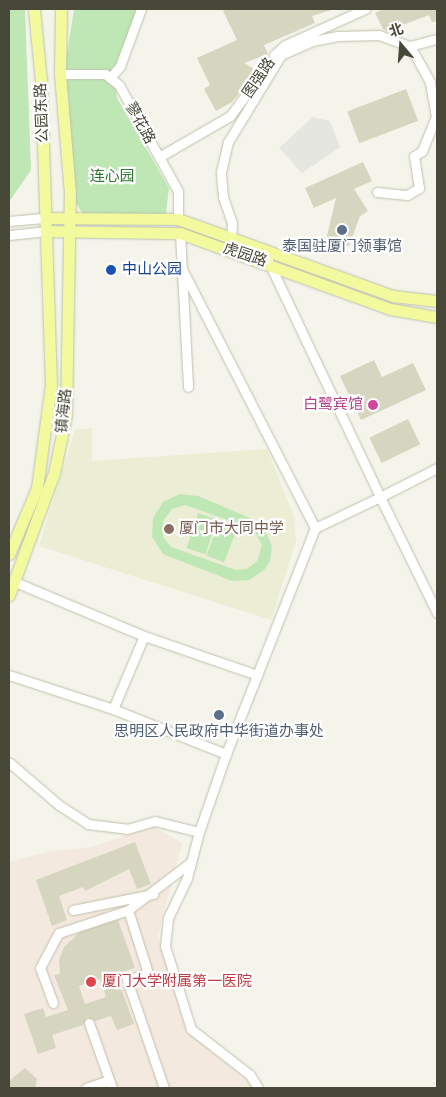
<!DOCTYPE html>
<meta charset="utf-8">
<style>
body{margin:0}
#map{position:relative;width:446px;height:1097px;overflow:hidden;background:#f4f4ea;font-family:Rubik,"Noto Sans SC",sans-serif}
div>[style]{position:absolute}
.education>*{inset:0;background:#ebedd4}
.medical>*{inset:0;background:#f4e9de}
.green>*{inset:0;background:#bee7b5;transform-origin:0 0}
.parking>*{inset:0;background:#e6e6e1}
.building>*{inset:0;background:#d6d5c0;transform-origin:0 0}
.roads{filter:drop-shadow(0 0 1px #bfc0ad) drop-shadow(0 0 1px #bfc0ad)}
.minor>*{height:9px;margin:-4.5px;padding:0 4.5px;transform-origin:4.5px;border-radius:4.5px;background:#fff}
.major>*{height:11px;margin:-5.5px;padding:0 5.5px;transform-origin:5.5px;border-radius:5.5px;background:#f2fa9d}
.dots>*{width:14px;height:14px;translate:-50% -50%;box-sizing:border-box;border:2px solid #fff;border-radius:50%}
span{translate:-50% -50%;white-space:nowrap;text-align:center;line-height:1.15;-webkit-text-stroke:4.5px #fff;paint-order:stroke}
.street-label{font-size:15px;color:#484838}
.park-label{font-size:15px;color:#2d782d}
.service-label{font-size:15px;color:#4e5e75}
.transit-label{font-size:15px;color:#164399}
.left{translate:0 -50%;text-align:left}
.hotel-label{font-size:15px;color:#b23c85}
.right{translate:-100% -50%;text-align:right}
.education-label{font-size:15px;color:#785e54}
.health-label{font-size:15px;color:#be3a42}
.frame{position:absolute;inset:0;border:10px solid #484838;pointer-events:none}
.north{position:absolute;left:376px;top:20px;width:50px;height:50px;-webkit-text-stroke:4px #fff;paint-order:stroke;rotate:342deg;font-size:14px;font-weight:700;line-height:20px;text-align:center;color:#484838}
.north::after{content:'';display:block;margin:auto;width:18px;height:22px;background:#484838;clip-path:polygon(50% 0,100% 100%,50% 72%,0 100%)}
</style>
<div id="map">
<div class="education">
<i style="clip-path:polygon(92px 428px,92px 461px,267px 449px,294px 516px,296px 542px,271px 620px,39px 546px,75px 430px)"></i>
</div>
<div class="medical">
<i style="clip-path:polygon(153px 826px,182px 843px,158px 936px,188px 1028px,255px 1088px,9px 1088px,9px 862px,51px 851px,92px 847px)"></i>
</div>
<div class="green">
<i style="clip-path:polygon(9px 9px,25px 9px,31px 170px,9px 202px)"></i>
<i style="clip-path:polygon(74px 9px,138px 9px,114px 70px,117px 98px,169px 188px,165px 221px,86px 219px,68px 190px,64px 72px)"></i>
<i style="clip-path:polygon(evenodd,180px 494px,198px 496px,262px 523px,272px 546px,270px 561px,264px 570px,249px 580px,232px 581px,163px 554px,152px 537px,153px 518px,163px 502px,180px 494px,185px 505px,253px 529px,262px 545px,257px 561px,247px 569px,236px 570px,171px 547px,163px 537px,163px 521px,172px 509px,185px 505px)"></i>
<i style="left:198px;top:513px;width:20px;height:37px;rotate:18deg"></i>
<i style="left:220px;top:520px;width:19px;height:38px;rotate:21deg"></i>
</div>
<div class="parking">
<i style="clip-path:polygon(313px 117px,330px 121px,340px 147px,302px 173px,279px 148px)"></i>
</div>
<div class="building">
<i style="clip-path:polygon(227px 9px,331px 9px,331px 10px,312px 16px,315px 23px,264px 45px,268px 54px,244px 63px,254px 69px,246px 85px,232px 102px,216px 111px,204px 89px,210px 85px,197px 58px,237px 40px,223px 11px)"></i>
<i style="clip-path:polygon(383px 9px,437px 9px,437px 21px,432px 22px,429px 15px,387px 31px,383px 29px,375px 13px)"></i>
<i style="left:406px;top:89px;width:34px;height:63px;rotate:69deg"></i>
<i style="clip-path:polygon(363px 162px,372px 181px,354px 189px,368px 211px,360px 216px,349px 246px,325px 244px,336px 198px,314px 208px,305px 188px)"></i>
<i style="clip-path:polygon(374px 360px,382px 377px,413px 363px,426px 390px,361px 420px,340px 376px)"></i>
<i style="left:408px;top:419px;width:28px;height:43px;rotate:64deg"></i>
<i style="clip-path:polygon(135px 842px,151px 884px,137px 889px,129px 869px,85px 891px,83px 887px,59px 896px,67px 920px,52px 926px,36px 880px)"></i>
<i style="clip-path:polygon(evenodd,118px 920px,135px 968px,116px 974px,134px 1024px,117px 1030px,111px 1016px,95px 1021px,87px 1017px,83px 1025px,52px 1035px,56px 1048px,38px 1054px,24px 1014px,43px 1008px,46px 1017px,68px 1010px,54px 975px,60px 974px,59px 960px,64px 947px,80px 932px,118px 920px,100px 979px,106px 997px,85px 1004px,79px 986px,100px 979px)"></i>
<i style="clip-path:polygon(25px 1068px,37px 1079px,35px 1088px,9px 1088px,9px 1081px)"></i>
</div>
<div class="roads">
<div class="minor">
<i style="left:274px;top:55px;width:15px;rotate:-42deg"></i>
<i style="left:285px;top:45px;width:88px;rotate:-24.2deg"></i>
<i style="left:60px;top:74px;width:45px"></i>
<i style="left:105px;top:74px;width:18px;rotate:38deg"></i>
<i style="left:119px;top:85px;width:121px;rotate:60.9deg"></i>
<i style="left:178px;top:191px;width:28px;rotate:90deg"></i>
<i style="left:110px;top:78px;width:16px;rotate:-50deg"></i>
<i style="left:120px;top:66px;width:61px;rotate:-69.8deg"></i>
<i style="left:159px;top:157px;width:82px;rotate:-30deg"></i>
<i style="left:230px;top:116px;width:45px;rotate:-53.1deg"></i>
<i style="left:377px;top:192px;width:30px;rotate:6deg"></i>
<i style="left:407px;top:195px;width:14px;rotate:-30deg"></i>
<i style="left:419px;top:188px;width:32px;rotate:-99deg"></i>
<i style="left:414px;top:156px;width:9px;rotate:-32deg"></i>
<i style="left:422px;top:151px;width:37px;rotate:-68deg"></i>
<i style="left:436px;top:117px;width:36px;rotate:-100deg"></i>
<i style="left:430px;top:82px;width:41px;rotate:-119.1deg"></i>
<i style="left:9px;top:221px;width:37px;rotate:-5deg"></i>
<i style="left:180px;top:233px;width:154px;rotate:87deg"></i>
<i style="left:9px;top:235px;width:37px;rotate:-6deg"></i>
<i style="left:231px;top:238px;width:15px;rotate:-86deg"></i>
<i style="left:232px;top:223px;width:28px;rotate:-109deg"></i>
<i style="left:223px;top:197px;width:25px;rotate:-95deg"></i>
<i style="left:221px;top:172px;width:31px;rotate:-77deg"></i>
<i style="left:228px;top:142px;width:102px;rotate:-58.7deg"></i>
<i style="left:281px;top:55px;width:34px;rotate:-24deg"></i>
<i style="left:312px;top:41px;width:26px;rotate:-11deg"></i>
<i style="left:338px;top:36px;width:41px;rotate:-1.4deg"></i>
<i style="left:379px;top:35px;width:33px;rotate:20deg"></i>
<i style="left:410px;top:46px;width:28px;rotate:-15deg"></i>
<i style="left:262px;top:248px;width:276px;rotate:64.6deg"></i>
<i style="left:380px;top:497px;width:64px;rotate:-27deg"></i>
<i style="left:182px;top:269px;width:291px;rotate:62.8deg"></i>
<i style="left:144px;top:636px;width:120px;rotate:19deg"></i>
<i style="left:9px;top:675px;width:109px;rotate:18.1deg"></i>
<i style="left:113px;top:709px;width:79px;rotate:-67deg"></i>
<i style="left:144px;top:636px;width:140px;rotate:-157.3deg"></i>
<i style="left:113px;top:709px;width:122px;rotate:21.7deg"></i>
<i style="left:226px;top:754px;width:83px;rotate:109.1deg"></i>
<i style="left:226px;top:754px;width:243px;rotate:-68.5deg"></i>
<i style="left:315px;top:528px;width:72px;rotate:-25.5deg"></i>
<i style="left:380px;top:497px;width:129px;rotate:63.8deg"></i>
<i style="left:10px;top:763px;width:65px;rotate:40.6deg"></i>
<i style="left:59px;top:805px;width:35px;rotate:33deg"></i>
<i style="left:88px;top:824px;width:39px;rotate:7deg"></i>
<i style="left:127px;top:829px;width:29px;rotate:-16deg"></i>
<i style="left:155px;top:821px;width:45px;rotate:14deg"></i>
<i style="left:199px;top:832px;width:48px;rotate:104.6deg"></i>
<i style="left:187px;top:878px;width:44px;rotate:115.4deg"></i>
<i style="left:168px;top:918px;width:28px;rotate:96deg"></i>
<i style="left:165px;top:946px;width:87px;rotate:72.6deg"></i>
<i style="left:191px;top:1029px;width:75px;rotate:37.9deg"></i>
<i style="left:250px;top:1075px;width:15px;rotate:58deg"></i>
<i style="left:73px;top:910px;width:82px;rotate:-11.3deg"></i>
<i style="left:128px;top:910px;width:79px;rotate:-37.3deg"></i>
<i style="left:53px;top:1003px;width:37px;rotate:-110deg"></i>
<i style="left:40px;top:968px;width:40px;rotate:-62deg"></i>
<i style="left:59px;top:933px;width:73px;rotate:-18.4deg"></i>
<i style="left:128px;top:910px;width:66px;rotate:72.4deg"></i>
<i style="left:148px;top:973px;width:22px;rotate:162deg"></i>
<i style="left:127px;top:980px;width:114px;rotate:71.1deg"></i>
<i style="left:89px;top:1023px;width:69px;rotate:70.5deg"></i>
<i style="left:86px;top:1088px;width:24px;rotate:-19deg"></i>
</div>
<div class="major">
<i style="left:46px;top:218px;width:132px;rotate:0.4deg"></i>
<i style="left:178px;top:219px;width:228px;rotate:19.7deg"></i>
<i style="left:393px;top:296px;width:44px;rotate:6.5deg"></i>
<i style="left:46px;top:231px;width:134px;rotate:0.9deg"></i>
<i style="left:180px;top:233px;width:223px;rotate:19.9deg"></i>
<i style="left:390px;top:309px;width:48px;rotate:9.7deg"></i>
<i style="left:9px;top:554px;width:72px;rotate:-67deg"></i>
<i style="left:37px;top:488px;width:104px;rotate:-82.3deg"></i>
<i style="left:51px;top:385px;width:304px;rotate:-91.9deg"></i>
<i style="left:41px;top:81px;width:72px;rotate:-95.6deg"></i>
<i style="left:9px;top:595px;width:130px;rotate:-69.8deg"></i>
<i style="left:54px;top:473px;width:59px;rotate:-78.3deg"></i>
<i style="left:66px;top:415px;width:222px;rotate:-89deg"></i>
<i style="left:70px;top:193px;width:119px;rotate:-94.8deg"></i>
<i style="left:60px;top:74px;width:65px;rotate:-89.1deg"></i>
</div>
</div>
<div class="dots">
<i style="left:342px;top:230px;background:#5c6f8a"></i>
<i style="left:111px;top:270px;background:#1a4fb4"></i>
<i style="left:373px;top:405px;background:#d1479c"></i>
<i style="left:169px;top:529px;background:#8d6e63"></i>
<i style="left:219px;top:715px;background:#5c6f8a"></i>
<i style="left:91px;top:982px;background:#e0444e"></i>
</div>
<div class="street-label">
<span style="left:259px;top:78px;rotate:-56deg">图强路</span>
<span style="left:42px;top:113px;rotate:-92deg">公园东路</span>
<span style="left:140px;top:123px;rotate:61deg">蓼花路</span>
<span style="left:245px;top:255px;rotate:19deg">虎园路</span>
<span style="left:64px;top:411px;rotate:-84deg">镇海路</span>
</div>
<div class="park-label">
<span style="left:112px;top:177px">连心园</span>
</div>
<div class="service-label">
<span style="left:342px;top:247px">泰国驻厦门领事馆</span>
<span style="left:219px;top:732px">思明区人民政府中华街道办事处</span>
</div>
<div class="transit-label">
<span class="left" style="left:122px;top:270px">中山公园</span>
</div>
<div class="hotel-label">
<span class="right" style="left:363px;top:405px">白鹭宾馆</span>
</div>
<div class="education-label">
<span class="left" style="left:179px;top:529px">厦门市大同中学</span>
</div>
<div class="health-label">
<span class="left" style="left:102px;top:982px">厦门大学附属第一医院</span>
</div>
<div class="frame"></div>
<div class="north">北</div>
</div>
